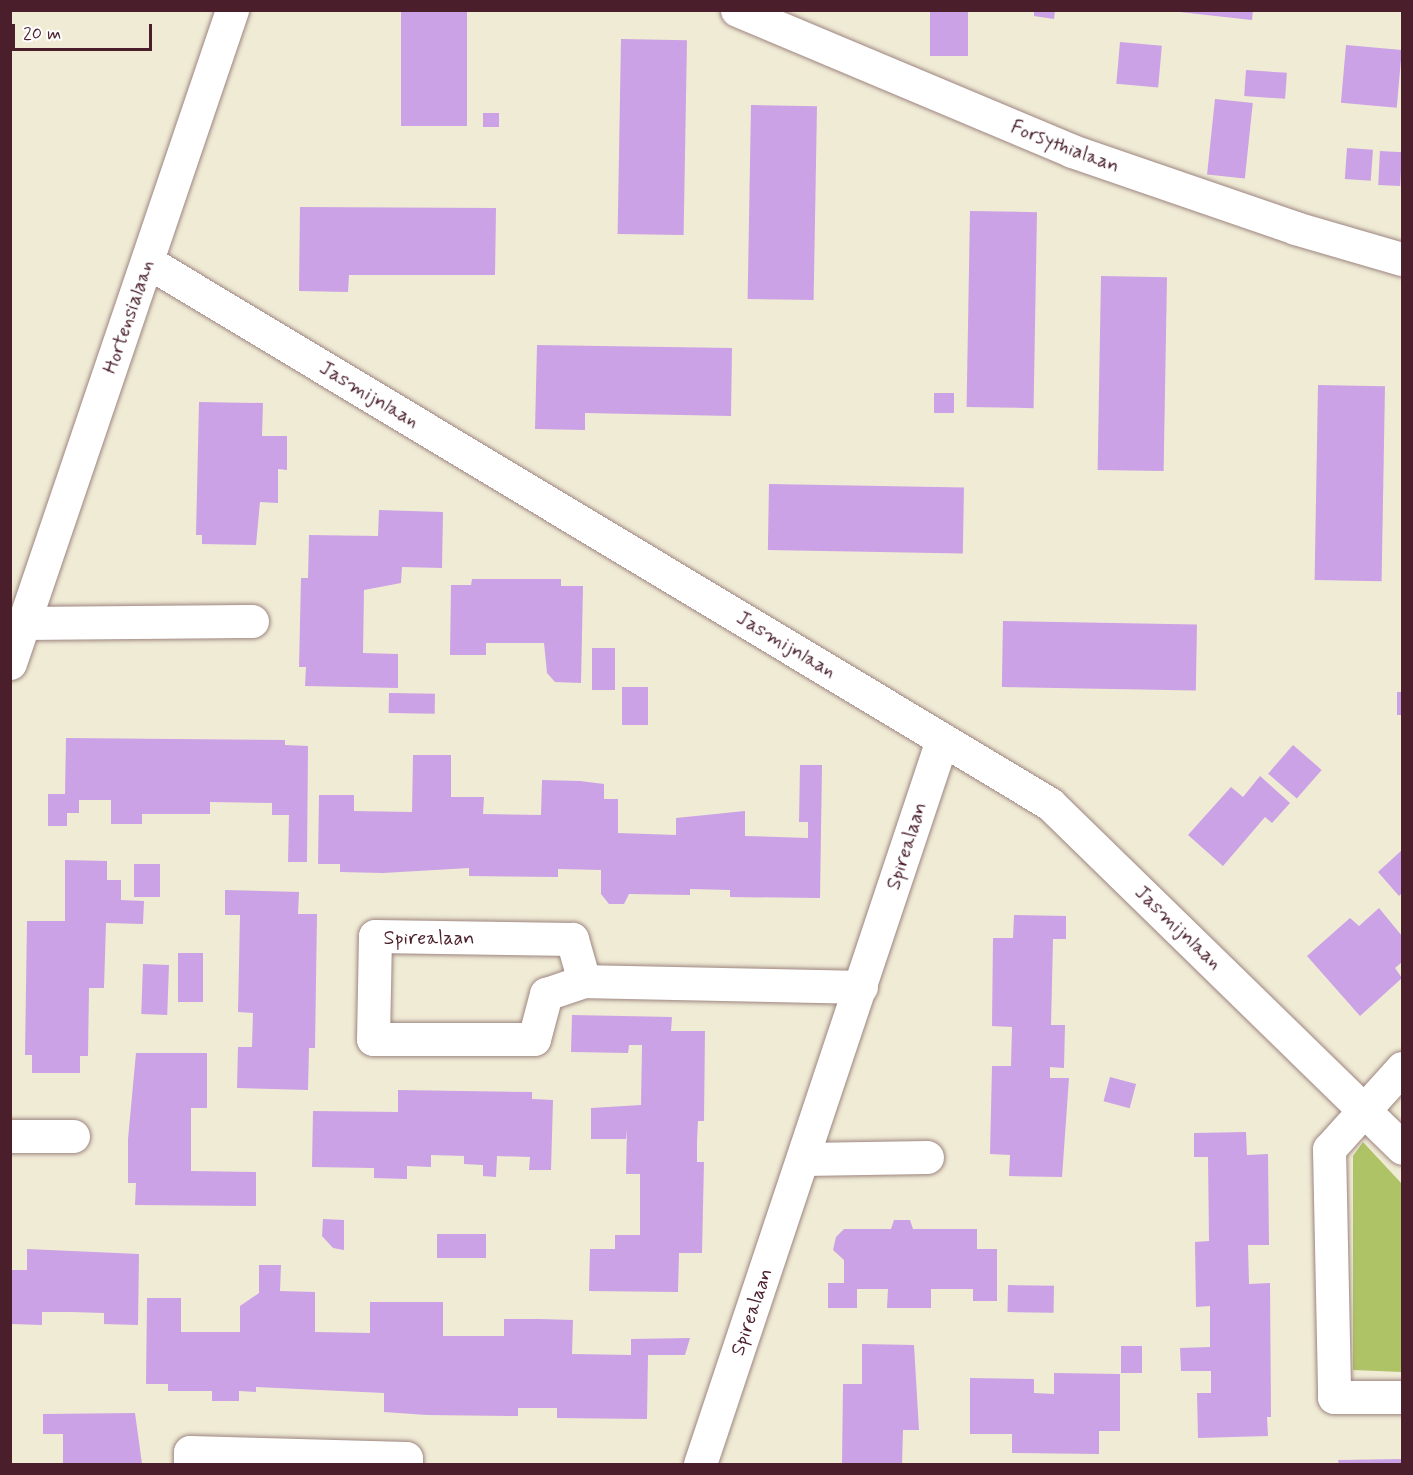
<!DOCTYPE html>
<style>
body{margin:0}
#map{position:relative;width:1413px;height:1475px;overflow:hidden;background:#f0ebd5;font-family:Mynerve,sans-serif}
div>[style]{position:absolute}
.green>*{inset:0;background:#aec266}
.building>*{inset:0;background:#cba2e5;transform-origin:0 0}
.roads{filter:drop-shadow(0 0 2px #9d8580) drop-shadow(0 0 2px #9d8580)}
.street>*{height:33px;margin:-16.5px;padding:0 16.5px;transform-origin:16.5px;border-radius:16.5px;background:#fff}
span{translate:-50% -50%;white-space:nowrap;text-align:center;line-height:1.15;-webkit-text-stroke:5px #fff;paint-order:stroke}
.street-label{font-size:20px;color:#4a1f2b}
.frame{position:absolute;inset:0;border:12px solid #4a1f2b;pointer-events:none}
.scale{position:absolute;left:12px;top:24px;width:140px;height:27px;box-sizing:border-box;border:3px solid #4a1f2b;border-top:0;padding-left:8px;font-size:18px;line-height:21px;white-space:nowrap;color:#4a1f2b;-webkit-text-stroke:4px #fff;paint-order:stroke}
</style>
<div id="map">
<div class="green">
<i style="clip-path:polygon(1363px 1142px,1402px 1184px,1402px 1372px,1353px 1370px,1353px 1156px)"></i>
</div>
<div class="building">
<i style="left:401px;top:10px;width:66px;height:116px"></i>
<i style="left:930px;top:10px;width:38px;height:46px"></i>
<i style="clip-path:polygon(1034px 10px,1055px 10px,1054px 19px,1034px 16px)"></i>
<i style="clip-path:polygon(1161px 10px,1253px 10px,1252px 20px)"></i>
<i style="left:621px;top:39px;width:66px;height:195px;rotate:1deg"></i>
<i style="left:1120px;top:42px;width:42px;height:42px;rotate:5deg"></i>
<i style="left:1346px;top:45px;width:56px;height:58px;rotate:5deg"></i>
<i style="left:1246px;top:70px;width:41px;height:26px;rotate:4deg"></i>
<i style="left:1215px;top:99px;width:38px;height:76px;rotate:6deg"></i>
<i style="left:751px;top:105px;width:66px;height:194px;rotate:1deg"></i>
<i style="left:483px;top:113px;width:16px;height:14px"></i>
<i style="left:1347px;top:148px;width:26px;height:31px;rotate:4deg"></i>
<i style="left:1380px;top:151px;width:22px;height:34px;rotate:3deg"></i>
<i style="clip-path:polygon(300px 207px,496px 208px,495px 275px,349px 275px,348px 292px,299px 291px)"></i>
<i style="left:970px;top:211px;width:67px;height:196px;rotate:1deg"></i>
<i style="left:1101px;top:276px;width:66px;height:194px;rotate:1deg"></i>
<i style="clip-path:polygon(537px 345px,732px 348px,731px 416px,585px 413px,585px 430px,535px 429px)"></i>
<i style="left:1318px;top:385px;width:67px;height:195px;rotate:1deg"></i>
<i style="left:934px;top:393px;width:20px;height:20px"></i>
<i style="clip-path:polygon(199px 402px,263px 403px,262px 436px,287px 436px,287px 470px,278px 469px,278px 503px,260px 502px,256px 545px,202px 544px,202px 535px,196px 535px)"></i>
<i style="left:769px;top:484px;width:195px;height:66px;rotate:1deg"></i>
<i style="clip-path:polygon(379px 510px,443px 512px,442px 568px,402px 567px,401px 583px,364px 590px,363px 653px,398px 654px,398px 688px,305px 686px,306px 667px,299px 667px,301px 578px,308px 578px,309px 535px,378px 536px)"></i>
<i style="clip-path:polygon(472px 579px,561px 579px,561px 586px,583px 586px,581px 683px,555px 682px,547px 673px,544px 643px,486px 643px,486px 655px,450px 655px,451px 585px,471px 585px)"></i>
<i style="left:1003px;top:621px;width:194px;height:66px;rotate:1deg"></i>
<i style="left:592px;top:648px;width:23px;height:42px"></i>
<i style="left:622px;top:687px;width:26px;height:38px"></i>
<i style="left:1397px;top:692px;width:5px;height:23px"></i>
<i style="left:389px;top:693px;width:46px;height:20px;rotate:1deg"></i>
<i style="clip-path:polygon(66px 738px,285px 740px,285px 745px,308px 746px,307px 862px,288px 862px,289px 815px,272px 815px,272px 803px,210px 802px,210px 814px,142px 814px,142px 824px,111px 824px,111px 800px,79px 800px,79px 813px,67px 813px,67px 826px,48px 826px,48px 794px,65px 794px)"></i>
<i style="left:1293px;top:745px;width:38px;height:38px;rotate:41deg"></i>
<i style="clip-path:polygon(413px 755px,451px 755px,451px 797px,484px 797px,483px 814px,541px 815px,542px 780px,580px 781px,604px 784px,604px 799px,618px 799px,618px 833px,676px 835px,676px 818px,745px 811px,745px 836px,808px 838px,808px 822px,799px 822px,800px 765px,822px 765px,820px 898px,730px 897px,730px 890px,690px 889px,690px 895px,629px 894px,624px 904px,609px 904px,601px 894px,601px 870px,558px 869px,558px 877px,469px 876px,469px 868px,383px 873px,340px 872px,340px 864px,318px 864px,319px 795px,354px 795px,354px 811px,412px 812px)"></i>
<i style="clip-path:polygon(1260px 776px,1290px 803px,1272px 823px,1265px 817px,1223px 866px,1188px 835px,1231px 787px,1243px 797px)"></i>
<i style="clip-path:polygon(1402px 850px,1402px 893px,1399px 896px,1378px 872px)"></i>
<i style="clip-path:polygon(65px 860px,107px 861px,107px 880px,121px 880px,121px 900px,144px 901px,143px 924px,106px 923px,104px 988px,89px 988px,88px 1056px,80px 1056px,80px 1073px,32px 1073px,32px 1055px,25px 1055px,27px 921px,65px 921px)"></i>
<i style="left:134px;top:864px;width:26px;height:33px"></i>
<i style="clip-path:polygon(225px 890px,299px 892px,298px 914px,317px 914px,315px 1048px,309px 1048px,308px 1090px,237px 1088px,238px 1047px,252px 1047px,253px 1013px,238px 1012px,240px 915px,225px 915px)"></i>
<i style="clip-path:polygon(1379px 908px,1402px 936px,1402px 962px,1395px 968px,1402px 978px,1360px 1016px,1307px 956px,1350px 918px,1359px 926px)"></i>
<i style="clip-path:polygon(1014px 915px,1066px 916px,1066px 939px,1053px 939px,1052px 983px,1051px 1025px,1065px 1025px,1064px 1068px,1050px 1067px,1050px 1078px,1069px 1078px,1062px 1177px,1009px 1176px,1010px 1155px,990px 1154px,992px 1066px,1011px 1066px,1012px 1027px,992px 1026px,993px 938px,1013px 938px)"></i>
<i style="left:178px;top:953px;width:25px;height:49px"></i>
<i style="left:143px;top:964px;width:26px;height:50px;rotate:2deg"></i>
<i style="clip-path:polygon(572px 1015px,672px 1017px,671px 1031px,705px 1031px,704px 1121px,698px 1121px,697px 1141px,697px 1162px,704px 1162px,702px 1253px,679px 1253px,678px 1292px,589px 1291px,590px 1249px,615px 1249px,615px 1235px,640px 1235px,640px 1174px,626px 1174px,627px 1129px,626px 1139px,591px 1139px,591px 1108px,641px 1105px,642px 1045px,629px 1045px,628px 1053px,571px 1052px)"></i>
<i style="clip-path:polygon(136px 1053px,207px 1053px,207px 1108px,191px 1108px,191px 1171px,256px 1172px,256px 1206px,135px 1205px,136px 1183px,128px 1183px,128px 1139px)"></i>
<i style="left:1110px;top:1077px;width:27px;height:25px;rotate:15deg"></i>
<i style="clip-path:polygon(398px 1090px,532px 1092px,532px 1099px,553px 1100px,551px 1170px,529px 1170px,530px 1157px,497px 1156px,496px 1177px,483px 1176px,483px 1165px,464px 1164px,464px 1156px,431px 1155px,431px 1167px,407px 1166px,407px 1179px,374px 1178px,374px 1168px,312px 1167px,313px 1111px,398px 1112px)"></i>
<i style="clip-path:polygon(1246px 1132px,1247px 1155px,1268px 1154px,1269px 1245px,1248px 1245px,1249px 1284px,1270px 1283px,1271px 1417px,1267px 1417px,1268px 1436px,1198px 1438px,1197px 1393px,1211px 1393px,1211px 1371px,1181px 1371px,1180px 1348px,1210px 1347px,1210px 1306px,1196px 1307px,1195px 1242px,1209px 1241px,1208px 1157px,1194px 1157px,1194px 1133px)"></i>
<i style="clip-path:polygon(323px 1219px,344px 1220px,344px 1250px,333px 1248px,322px 1236px)"></i>
<i style="clip-path:polygon(894px 1220px,910px 1220px,913px 1229px,977px 1229px,977px 1249px,997px 1249px,997px 1301px,973px 1301px,973px 1289px,931px 1289px,931px 1308px,887px 1308px,888px 1289px,857px 1289px,857px 1308px,828px 1308px,828px 1283px,844px 1283px,844px 1260px,833px 1250px,836px 1237px,844px 1229px,891px 1229px)"></i>
<i style="left:437px;top:1234px;width:49px;height:24px"></i>
<i style="clip-path:polygon(27px 1249px,139px 1254px,138px 1325px,104px 1324px,104px 1313px,71px 1312px,42px 1312px,42px 1325px,10px 1324px,10px 1270px,27px 1270px)"></i>
<i style="clip-path:polygon(259px 1265px,281px 1265px,280px 1291px,315px 1292px,315px 1332px,370px 1333px,370px 1302px,443px 1302px,443px 1336px,504px 1336px,504px 1319px,539px 1319px,573px 1320px,572px 1354px,631px 1355px,631px 1339px,690px 1338px,685px 1355px,648px 1355px,647px 1419px,557px 1418px,557px 1408px,518px 1408px,518px 1416px,427px 1415px,384px 1412px,384px 1393px,256px 1387px,256px 1392px,239px 1391px,239px 1401px,212px 1401px,212px 1391px,168px 1391px,168px 1384px,146px 1384px,147px 1298px,181px 1298px,181px 1332px,240px 1332px,240px 1306px,259px 1293px)"></i>
<i style="left:1008px;top:1285px;width:46px;height:27px;rotate:1deg"></i>
<i style="clip-path:polygon(862px 1344px,914px 1345px,919px 1430px,903px 1430px,902px 1464px,842px 1464px,843px 1384px,862px 1384px)"></i>
<i style="left:1121px;top:1346px;width:21px;height:27px"></i>
<i style="clip-path:polygon(1054px 1373px,1120px 1374px,1120px 1431px,1099px 1431px,1099px 1454px,1012px 1453px,1012px 1434px,970px 1434px,970px 1378px,1034px 1379px,1034px 1393px,1054px 1394px)"></i>
<i style="clip-path:polygon(135px 1413px,142px 1464px,63px 1464px,63px 1434px,43px 1434px,43px 1414px)"></i>
<i style="clip-path:polygon(1402px 1459px,1402px 1464px,1339px 1464px,1338px 1460px)"></i>
</div>
<div class="roads">
<div class="street">
<i style="left:737px;top:10px;width:363px;rotate:22.8deg"></i>
<i style="left:1072px;top:151px;width:236px;rotate:19deg"></i>
<i style="left:1295px;top:228px;width:111px;rotate:16.2deg"></i>
<i style="left:148px;top:262px;width:1052px;rotate:31deg"></i>
<i style="left:1050px;top:804px;width:492px;rotate:44.3deg"></i>
<i style="left:24px;top:623px;width:228px;rotate:-0.5deg"></i>
<i style="left:10px;top:663px;width:690px;rotate:-71.22deg"></i>
<i style="left:584px;top:981px;width:44px;rotate:-105.9deg"></i>
<i style="left:572px;top:939px;width:197px;rotate:-179.1deg"></i>
<i style="left:375px;top:936px;width:103px;rotate:91.1deg"></i>
<i style="left:373px;top:1039px;width:161px"></i>
<i style="left:534px;top:1039px;width:47px;rotate:-75.1deg"></i>
<i style="left:546px;top:994px;width:40px;rotate:-18.9deg"></i>
<i style="left:584px;top:981px;width:277px;rotate:1.2deg"></i>
<i style="left:1402px;top:1068px;width:109px;rotate:132deg"></i>
<i style="left:1329px;top:1149px;width:248px;rotate:88.8deg"></i>
<i style="left:1334px;top:1397px;width:68px"></i>
<i style="left:10px;top:1136px;width:63px"></i>
<i style="left:804px;top:1159px;width:123px;rotate:-0.9deg"></i>
<i style="left:190px;top:1464px;width:12px;rotate:-90deg"></i>
<i style="left:190px;top:1452px;width:216px;rotate:1.6deg"></i>
<i style="left:406px;top:1458px;width:6px;rotate:90deg"></i>
<i style="left:700px;top:1464px;width:763px;rotate:-71.52deg"></i>
</div>
</div>
<div class="street-label">
<span style="left:1065px;top:147px;rotate:21deg">Forsythialaan</span>
<span style="left:129px;top:317px;rotate:-71deg">Hortensialaan</span>
<span style="left:369px;top:395px;rotate:31deg">Jasmijnlaan</span>
<span style="left:786px;top:645px;rotate:31deg">Jasmijnlaan</span>
<span style="left:907px;top:846px;rotate:-72deg">Spirealaan</span>
<span style="left:1178px;top:928px;rotate:44deg">Jasmijnlaan</span>
<span style="left:429px;top:938px">Spirealaan</span>
<span style="left:752px;top:1312px;rotate:-71deg">Spirealaan</span>
</div>
<div class="frame"></div>
<div class="scale">20 m</div>
</div>
